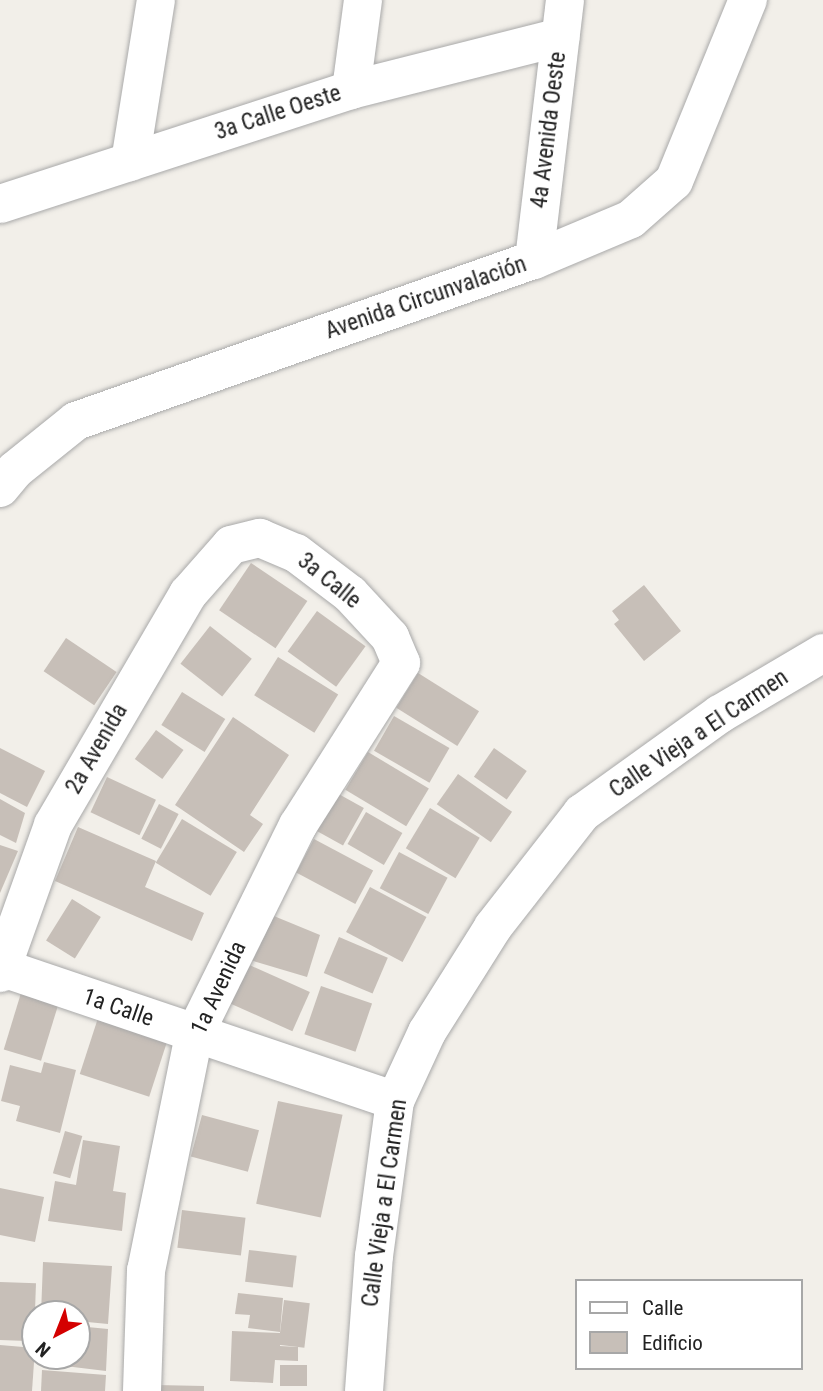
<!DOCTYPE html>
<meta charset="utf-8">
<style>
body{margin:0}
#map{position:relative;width:823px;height:1391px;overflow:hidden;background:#f2efe9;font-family:"Roboto Condensed",sans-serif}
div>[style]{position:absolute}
.building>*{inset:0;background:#c7bfb8;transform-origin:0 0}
.roads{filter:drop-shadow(0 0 2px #a9a9a9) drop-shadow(0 0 2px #a9a9a9)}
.minor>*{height:38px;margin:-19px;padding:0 19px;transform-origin:19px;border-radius:19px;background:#fff}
span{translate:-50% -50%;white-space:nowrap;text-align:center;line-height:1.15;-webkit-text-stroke:6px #fff;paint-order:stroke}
.street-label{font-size:23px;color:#222}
.legend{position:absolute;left:575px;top:1279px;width:228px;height:91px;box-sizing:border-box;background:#fff;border:2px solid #a7a7a7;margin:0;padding:9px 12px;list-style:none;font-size:21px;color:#222}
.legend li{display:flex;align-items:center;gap:14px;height:35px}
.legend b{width:35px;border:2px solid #a7a7a7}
.north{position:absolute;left:21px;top:1300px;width:70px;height:70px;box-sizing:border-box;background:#fff;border:2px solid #a7a7a7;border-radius:50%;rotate:222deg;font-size:19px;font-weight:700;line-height:28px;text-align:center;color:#222}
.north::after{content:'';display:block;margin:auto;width:24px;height:32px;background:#d40000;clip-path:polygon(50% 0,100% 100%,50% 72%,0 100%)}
</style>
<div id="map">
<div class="building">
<i style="left:251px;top:563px;width:68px;height:57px;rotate:34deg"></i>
<i style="clip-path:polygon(644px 585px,681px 631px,644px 661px,614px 624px,619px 620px,612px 611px)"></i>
<i style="left:317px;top:611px;width:60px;height:50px;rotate:36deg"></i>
<i style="left:210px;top:626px;width:53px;height:48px;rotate:38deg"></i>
<i style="left:66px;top:638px;width:61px;height:40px;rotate:34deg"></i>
<i style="left:278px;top:657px;width:71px;height:45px;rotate:32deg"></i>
<i style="left:418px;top:673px;width:72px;height:41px;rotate:32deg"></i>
<i style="left:182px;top:692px;width:51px;height:39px;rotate:32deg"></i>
<i style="left:394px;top:716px;width:64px;height:40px;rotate:30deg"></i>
<i style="clip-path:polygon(233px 717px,289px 755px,250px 815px,263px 824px,244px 852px,175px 805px)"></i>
<i style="left:156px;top:730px;width:34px;height:36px;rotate:36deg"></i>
<i style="clip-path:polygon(0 748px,45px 771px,27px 807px,0 793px)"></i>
<i style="left:494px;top:748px;width:40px;height:35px;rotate:35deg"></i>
<i style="left:368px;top:752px;width:71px;height:44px;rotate:31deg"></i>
<i style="left:458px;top:774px;width:66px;height:37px;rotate:35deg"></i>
<i style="left:107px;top:777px;width:54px;height:39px;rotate:25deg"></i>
<i style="left:335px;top:792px;width:33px;height:43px;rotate:29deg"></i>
<i style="clip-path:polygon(0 799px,25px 813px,16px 843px,0 835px)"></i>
<i style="left:159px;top:804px;width:22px;height:39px;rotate:27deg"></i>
<i style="left:430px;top:808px;width:58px;height:47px;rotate:31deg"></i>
<i style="left:366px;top:812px;width:42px;height:37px;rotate:30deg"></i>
<i style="left:182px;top:819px;width:64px;height:51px;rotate:31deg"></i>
<i style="clip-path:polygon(78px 827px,156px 861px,145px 887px,204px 913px,192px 941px,55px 881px)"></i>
<i style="left:314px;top:839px;width:67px;height:38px;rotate:28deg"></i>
<i style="clip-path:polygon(0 845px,18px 851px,0 893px)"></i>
<i style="left:399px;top:852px;width:55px;height:41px;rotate:28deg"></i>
<i style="left:370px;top:887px;width:64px;height:51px;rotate:28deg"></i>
<i style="left:72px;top:899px;width:34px;height:49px;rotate:32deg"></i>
<i style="clip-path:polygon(269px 914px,320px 935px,307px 977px,250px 960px)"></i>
<i style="left:339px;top:937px;width:53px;height:39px;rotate:23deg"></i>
<i style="left:245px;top:963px;width:71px;height:43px;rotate:24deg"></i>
<i style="left:321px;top:986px;width:54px;height:51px;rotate:19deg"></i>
<i style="left:21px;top:993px;width:39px;height:59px;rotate:17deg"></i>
<i style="left:98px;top:1018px;width:73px;height:59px;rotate:18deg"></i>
<i style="clip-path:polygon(44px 1062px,76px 1070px,60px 1133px,16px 1121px,20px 1106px,1px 1101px,10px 1065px,41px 1073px)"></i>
<i style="left:278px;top:1101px;width:66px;height:105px;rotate:12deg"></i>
<i style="left:202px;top:1115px;width:59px;height:43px;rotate:15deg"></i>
<i style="left:65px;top:1131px;width:18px;height:44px;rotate:16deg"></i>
<i style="clip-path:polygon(83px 1140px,120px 1146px,113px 1191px,126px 1193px,122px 1231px,48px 1221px,55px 1181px,76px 1185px)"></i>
<i style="clip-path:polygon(0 1188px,44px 1197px,35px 1242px,0 1235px)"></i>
<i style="left:182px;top:1210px;width:64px;height:38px;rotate:7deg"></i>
<i style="left:249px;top:1250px;width:48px;height:32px;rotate:7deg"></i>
<i style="clip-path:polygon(43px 1262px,112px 1266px,108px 1324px,77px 1321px,77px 1314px,41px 1314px)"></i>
<i style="left:0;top:1282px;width:36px;height:58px;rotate:2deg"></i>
<i style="clip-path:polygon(238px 1293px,283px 1298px,280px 1332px,248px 1328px,250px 1315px,235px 1314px)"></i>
<i style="left:284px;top:1300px;width:26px;height:45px;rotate:7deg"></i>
<i style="clip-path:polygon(77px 1326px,108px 1329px,106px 1371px,40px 1363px,41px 1356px,77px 1356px)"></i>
<i style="clip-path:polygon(232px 1331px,280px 1333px,280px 1346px,298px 1347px,298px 1361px,275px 1360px,273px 1383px,230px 1381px)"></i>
<i style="clip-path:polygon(0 1345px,35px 1348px,32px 1391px,0 1391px)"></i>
<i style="left:280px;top:1365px;width:27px;height:21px"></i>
<i style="clip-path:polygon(42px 1370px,106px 1375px,105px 1391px,41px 1391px)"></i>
<i style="clip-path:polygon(156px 1385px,204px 1386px,204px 1391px,155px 1391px)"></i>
</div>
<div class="roads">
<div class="minor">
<i style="left:351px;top:90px;width:91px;rotate:-82.4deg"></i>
<i style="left:130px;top:162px;width:164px;rotate:-80.9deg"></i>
<i style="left:0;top:204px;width:369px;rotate:-18deg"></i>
<i style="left:351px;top:90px;width:216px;rotate:-14.2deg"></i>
<i style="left:534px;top:260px;width:262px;rotate:-83.2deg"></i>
<i style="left:0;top:488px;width:23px;rotate:-50deg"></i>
<i style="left:15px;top:470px;width:78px;rotate:-38.8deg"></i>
<i style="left:76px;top:421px;width:485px;rotate:-19.4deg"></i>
<i style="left:534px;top:260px;width:105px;rotate:-22.9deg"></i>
<i style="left:631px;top:219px;width:57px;rotate:-41.5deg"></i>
<i style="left:674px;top:181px;width:196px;rotate:-67.8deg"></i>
<i style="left:0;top:967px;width:417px;rotate:18.7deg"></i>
<i style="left:0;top:973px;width:157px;rotate:-70.3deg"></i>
<i style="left:53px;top:825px;width:268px;rotate:-59.7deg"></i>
<i style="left:188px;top:594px;width:65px;rotate:-48.7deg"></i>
<i style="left:231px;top:545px;width:30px;rotate:-14deg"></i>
<i style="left:260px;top:538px;width:39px;rotate:23deg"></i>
<i style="left:296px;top:553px;width:68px;rotate:37.2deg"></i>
<i style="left:350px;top:594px;width:59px;rotate:47.1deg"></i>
<i style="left:390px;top:637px;width:28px;rotate:67deg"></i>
<i style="left:401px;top:663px;width:192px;rotate:122.4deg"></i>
<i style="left:298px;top:825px;width:234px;rotate:116.3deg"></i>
<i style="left:194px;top:1035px;width:240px;rotate:101.5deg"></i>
<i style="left:146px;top:1270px;width:121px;rotate:91.9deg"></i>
<i style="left:364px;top:1391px;width:135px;rotate:-85.8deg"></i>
<i style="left:374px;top:1256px;width:156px;rotate:-82.3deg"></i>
<i style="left:395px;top:1101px;width:76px;rotate:-65.1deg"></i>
<i style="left:427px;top:1032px;width:124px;rotate:-57.8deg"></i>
<i style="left:493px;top:927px;width:145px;rotate:-52deg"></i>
<i style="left:582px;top:813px;width:170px;rotate:-35.7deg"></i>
<i style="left:720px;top:714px;width:120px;rotate:-30.6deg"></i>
</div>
</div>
<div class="street-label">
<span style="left:278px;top:113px;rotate:-18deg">3a Calle Oeste</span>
<span style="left:549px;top:130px;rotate:-83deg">4a Avenida Oeste</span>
<span style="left:426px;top:298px;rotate:-19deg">Avenida Circunvalación</span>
<span style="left:329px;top:581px;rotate:39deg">3a Calle</span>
<span style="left:699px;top:734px;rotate:-34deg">Calle Vieja a El Carmen</span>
<span style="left:97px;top:749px;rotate:-60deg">2a Avenida</span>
<span style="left:219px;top:988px;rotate:-65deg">1a Avenida</span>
<span style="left:118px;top:1008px;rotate:19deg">1a Calle</span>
<span style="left:385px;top:1203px;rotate:-82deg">Calle Vieja a El Carmen</span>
</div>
<ul class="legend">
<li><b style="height:9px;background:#fff"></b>Calle</li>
<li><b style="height:19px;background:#c7bfb8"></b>Edificio</li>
</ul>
<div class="north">N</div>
</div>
